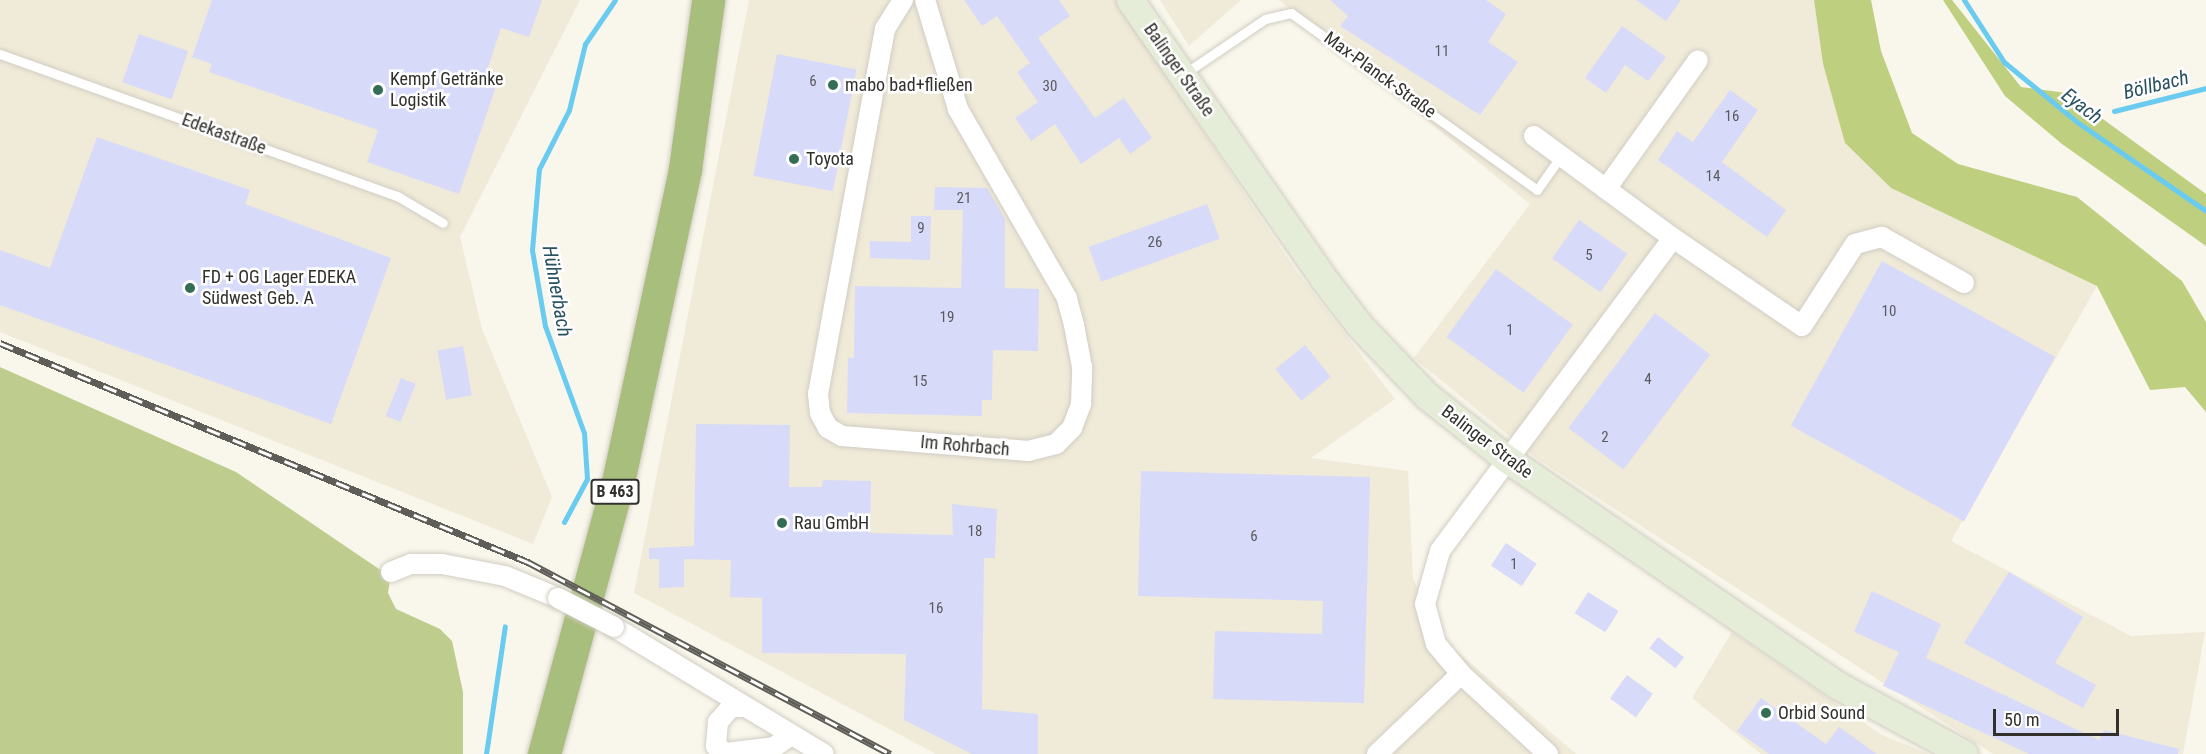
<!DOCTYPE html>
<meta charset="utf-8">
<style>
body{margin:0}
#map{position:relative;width:2206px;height:754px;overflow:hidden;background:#f9f6eb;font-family:"Roboto Condensed",sans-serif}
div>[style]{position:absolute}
.built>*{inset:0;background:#f0ead8}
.green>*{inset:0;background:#becd8d}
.forest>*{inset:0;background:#becf80}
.stream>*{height:5px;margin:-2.5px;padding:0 2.5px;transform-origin:2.5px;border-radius:2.5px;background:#6acbf1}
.building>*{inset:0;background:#d8daf9;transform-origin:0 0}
.roads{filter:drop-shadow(0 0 2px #d0cdc3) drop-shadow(0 0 2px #d0cdc3)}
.lane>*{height:9px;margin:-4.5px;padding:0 4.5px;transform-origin:4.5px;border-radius:4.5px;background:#fff}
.street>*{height:20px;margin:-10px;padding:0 10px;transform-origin:10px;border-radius:10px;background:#fff}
.secondary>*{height:27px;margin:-13.5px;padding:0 13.5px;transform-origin:13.5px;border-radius:13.5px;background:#e5ecd8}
.highway>*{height:33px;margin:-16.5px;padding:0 16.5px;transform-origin:16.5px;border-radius:16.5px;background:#a8be7c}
.rail>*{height:7px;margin-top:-3.5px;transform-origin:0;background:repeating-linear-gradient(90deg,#fff 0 14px,#5f5d58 0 28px);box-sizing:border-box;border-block:2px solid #5f5d58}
.bridges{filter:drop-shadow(0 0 2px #d0cdc3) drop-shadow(0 0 2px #d0cdc3)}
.street-bridge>*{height:20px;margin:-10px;padding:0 10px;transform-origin:10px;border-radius:10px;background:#fff}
.dots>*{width:16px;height:16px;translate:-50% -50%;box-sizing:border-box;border:3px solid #fff;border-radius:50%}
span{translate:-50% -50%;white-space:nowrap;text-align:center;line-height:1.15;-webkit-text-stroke:5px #fff;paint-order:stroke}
.number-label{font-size:15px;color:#5b5a5f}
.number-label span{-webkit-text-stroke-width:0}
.shield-label span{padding:2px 4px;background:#fff;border:2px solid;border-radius:4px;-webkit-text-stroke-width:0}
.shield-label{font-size:16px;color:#31302c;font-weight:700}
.street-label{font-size:18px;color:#31302c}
.poi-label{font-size:18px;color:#31302c}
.left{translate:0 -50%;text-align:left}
.water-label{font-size:20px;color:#285262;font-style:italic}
.scale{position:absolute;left:1993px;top:709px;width:126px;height:27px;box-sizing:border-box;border:3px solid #31302c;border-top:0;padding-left:8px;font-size:18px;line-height:21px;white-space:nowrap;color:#31302c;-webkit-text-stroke:4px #fff;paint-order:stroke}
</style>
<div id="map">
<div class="built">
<i style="clip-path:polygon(0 0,580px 0,460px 237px,482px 329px,552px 497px,533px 544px,0 332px)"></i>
<i style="clip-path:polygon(749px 0,1116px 0,1294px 268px,1395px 399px,1311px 458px,1408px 471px,1413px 579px,1447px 643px,1576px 754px,936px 754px,634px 593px)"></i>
<i style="clip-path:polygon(1160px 0,1241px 0,1189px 46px)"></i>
<i style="clip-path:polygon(1279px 0,1814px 0,1823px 64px,1845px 143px,1891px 188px,2097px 286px,1951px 541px,2131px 636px,2205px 632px,2183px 754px,1993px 754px,1536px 458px,1414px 358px,1530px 204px)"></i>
<i style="clip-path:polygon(1732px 632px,1882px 735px,1929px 754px,1761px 754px,1692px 698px)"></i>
</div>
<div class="green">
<i style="clip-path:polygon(0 367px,236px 472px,379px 569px,391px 572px,388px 593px,396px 609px,440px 629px,452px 641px,463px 692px,463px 754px,0 754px)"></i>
</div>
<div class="forest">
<i style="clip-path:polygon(1814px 0,1871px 0,1881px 51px,1912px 133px,1958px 164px,2077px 197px,2182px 281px,2206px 322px,2206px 412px,2185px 387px,2150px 390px,2097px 286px,1891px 188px,1845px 143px,1823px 64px)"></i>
<i style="clip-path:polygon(1943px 0,1952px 0,2021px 87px,2067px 93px,2206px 194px,2206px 246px,2062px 144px,2005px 96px)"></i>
</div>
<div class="stream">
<i style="left:1964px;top:0;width:74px;rotate:57.2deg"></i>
<i style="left:2004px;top:62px;width:94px;rotate:39.4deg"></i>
<i style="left:2077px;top:122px;width:157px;rotate:34.6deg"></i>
<i style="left:2114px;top:111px;width:95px;rotate:-14deg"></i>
<i style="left:564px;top:522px;width:49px;rotate:-61.9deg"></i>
<i style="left:587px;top:479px;width:46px;rotate:-93.7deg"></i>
<i style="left:584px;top:433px;width:114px;rotate:-110deg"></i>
<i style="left:545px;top:326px;width:77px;rotate:-99.7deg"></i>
<i style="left:532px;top:250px;width:81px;rotate:-85.1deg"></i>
<i style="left:539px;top:169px;width:66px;rotate:-63deg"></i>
<i style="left:569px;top:110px;width:68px;rotate:-76.4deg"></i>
<i style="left:585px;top:44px;width:53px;rotate:-55.7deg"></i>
<i style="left:486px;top:754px;width:129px;rotate:-81.6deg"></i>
</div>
<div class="building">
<i style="clip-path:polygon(212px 0,542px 0,529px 37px,501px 28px,487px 70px,500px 75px,459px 194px,367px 162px,378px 130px,209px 72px,212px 64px,192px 57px)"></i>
<i style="clip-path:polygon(964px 0,1059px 0,1070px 16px,1038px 38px,1095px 118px,1124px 98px,1152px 138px,1130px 154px,1119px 138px,1081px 164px,1055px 124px,1031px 141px,1015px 118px,1038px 102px,1017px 72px,1030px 63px,997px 16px,982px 26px)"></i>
<i style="clip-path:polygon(1330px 0,1486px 0,1506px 14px,1488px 42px,1518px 62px,1480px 115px,1340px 26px,1348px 16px)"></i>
<i style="clip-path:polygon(1636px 0,1681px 0,1666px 21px)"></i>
<i style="clip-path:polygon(1622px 26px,1666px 57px,1648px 81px,1625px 65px,1606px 93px,1585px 78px)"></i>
<i style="left:139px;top:34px;width:52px;height:51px;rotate:19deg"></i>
<i style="left:777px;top:54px;width:81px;height:124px;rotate:11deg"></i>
<i style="clip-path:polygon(1730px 90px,1758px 110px,1722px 162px,1786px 210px,1767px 237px,1658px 160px,1677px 131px,1693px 142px)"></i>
<i style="clip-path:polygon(97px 137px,250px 190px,245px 204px,391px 258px,331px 424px,0 305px,0 250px,50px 268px)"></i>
<i style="clip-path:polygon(935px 187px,987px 188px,1005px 219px,1005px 288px,1039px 289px,1038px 351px,993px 350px,992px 400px,982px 400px,982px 416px,847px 413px,848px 358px,854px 358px,855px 286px,961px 288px,963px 210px,934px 210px)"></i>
<i style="left:1207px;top:204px;width:37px;height:126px;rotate:70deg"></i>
<i style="clip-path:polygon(911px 216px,931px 216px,930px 260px,870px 258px,870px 241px,911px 242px)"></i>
<i style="left:1579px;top:220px;width:59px;height:47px;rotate:35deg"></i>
<i style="left:1882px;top:261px;width:198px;height:188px;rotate:29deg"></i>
<i style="left:1496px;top:269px;width:95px;height:84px;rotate:36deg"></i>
<i style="left:1655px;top:313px;width:69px;height:144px;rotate:37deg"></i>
<i style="left:1305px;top:345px;width:41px;height:38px;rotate:51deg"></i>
<i style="left:463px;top:346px;width:50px;height:26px;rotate:80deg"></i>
<i style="left:401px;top:378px;width:16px;height:41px;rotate:22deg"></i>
<i style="clip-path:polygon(696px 424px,790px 425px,789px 487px,822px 487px,823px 480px,871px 481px,870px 533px,953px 535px,952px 504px,997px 509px,995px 558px,984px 558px,982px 709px,1038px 714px,1038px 754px,972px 754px,904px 720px,906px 654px,762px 653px,762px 598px,730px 597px,731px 560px,684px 559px,684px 587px,659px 588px,659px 559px,649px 559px,649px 548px,694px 546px)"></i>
<i style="clip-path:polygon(1141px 471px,1370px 477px,1364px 703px,1213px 699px,1215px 631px,1322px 634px,1323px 601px,1138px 596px)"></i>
<i style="left:1506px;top:543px;width:37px;height:27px;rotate:34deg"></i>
<i style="clip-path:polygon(2009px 572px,2083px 617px,2055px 663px,2096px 685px,2083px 708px,1964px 643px)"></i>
<i style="clip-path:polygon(1872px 591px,1941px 624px,1926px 658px,2099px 740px,2104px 730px,2179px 749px,2178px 754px,2029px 754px,1883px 686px,1899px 652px,1854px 632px)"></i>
<i style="left:1588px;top:592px;width:36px;height:25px;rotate:32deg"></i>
<i style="left:1658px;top:637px;width:33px;height:14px;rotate:38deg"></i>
<i style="left:1627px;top:675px;width:32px;height:29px;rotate:36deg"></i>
<i style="clip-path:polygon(1761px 698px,1826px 744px,1839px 727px,1877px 754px,1769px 754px,1737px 731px)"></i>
</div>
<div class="roads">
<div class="lane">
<i style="left:0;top:54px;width:422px;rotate:19.7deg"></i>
<i style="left:397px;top:196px;width:53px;rotate:30.4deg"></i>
<i style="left:1184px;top:74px;width:98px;rotate:-34.2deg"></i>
<i style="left:1265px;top:19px;width:27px;rotate:-13deg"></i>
<i style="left:1291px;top:13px;width:303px;rotate:35.7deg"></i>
<i style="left:1537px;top:190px;width:42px;rotate:-54.8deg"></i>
</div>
<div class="street">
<i style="left:903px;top:0;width:34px;rotate:122deg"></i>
<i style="left:885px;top:29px;width:371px;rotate:100.4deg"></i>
<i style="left:818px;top:394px;width:19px;rotate:84deg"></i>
<i style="left:820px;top:413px;width:17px;rotate:62deg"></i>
<i style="left:828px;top:428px;width:16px;rotate:30deg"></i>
<i style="left:842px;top:436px;width:187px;rotate:4.6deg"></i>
<i style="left:1028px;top:451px;width:29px;rotate:-14deg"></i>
<i style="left:1056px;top:444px;width:23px;rotate:-45deg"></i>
<i style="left:1072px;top:428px;width:26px;rotate:-69deg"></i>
<i style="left:1081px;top:404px;width:37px;rotate:-88deg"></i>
<i style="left:1082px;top:367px;width:43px;rotate:-100.8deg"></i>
<i style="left:1074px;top:325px;width:28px;rotate:-105deg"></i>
<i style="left:1067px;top:298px;width:218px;rotate:-120deg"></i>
<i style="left:958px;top:109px;width:114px;rotate:-106.8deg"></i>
<i style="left:1534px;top:136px;width:172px;rotate:36.3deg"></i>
<i style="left:1673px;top:238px;width:390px;rotate:126.7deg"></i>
<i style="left:1440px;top:551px;width:55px;rotate:105.8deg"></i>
<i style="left:1425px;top:604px;width:41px;rotate:74.6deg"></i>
<i style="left:1436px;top:644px;width:39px;rotate:50deg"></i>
<i style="left:1461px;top:674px;width:118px;rotate:42.6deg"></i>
<i style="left:1606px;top:189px;width:158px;rotate:-54.5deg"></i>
<i style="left:1673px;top:238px;width:156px;rotate:34.3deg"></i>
<i style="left:1802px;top:326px;width:98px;rotate:-57.1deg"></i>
<i style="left:1855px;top:244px;width:28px;rotate:-15deg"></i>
<i style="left:1882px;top:237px;width:94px;rotate:29.3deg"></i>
<i style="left:391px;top:572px;width:22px;rotate:-22deg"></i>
<i style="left:411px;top:564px;width:31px"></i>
<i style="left:442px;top:564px;width:64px;rotate:10.8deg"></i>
<i style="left:505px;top:576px;width:57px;rotate:22.5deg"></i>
<i style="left:614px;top:627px;width:245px;rotate:31.2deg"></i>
<i style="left:745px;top:707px;width:14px;rotate:180deg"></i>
<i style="left:731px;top:707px;width:20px;rotate:131deg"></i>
<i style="left:718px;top:722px;width:24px;rotate:95deg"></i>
<i style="left:716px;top:746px;width:12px;rotate:35deg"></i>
<i style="left:726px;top:753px;width:48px;rotate:-7.1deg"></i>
<i style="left:774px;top:747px;width:21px;rotate:-35deg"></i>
<i style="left:1377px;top:754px;width:116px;rotate:-43.6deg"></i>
</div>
<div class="secondary">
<i style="left:1130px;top:0;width:338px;rotate:55.2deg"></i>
<i style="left:1323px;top:278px;width:59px;rotate:52.5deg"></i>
<i style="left:1359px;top:325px;width:98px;rotate:46.2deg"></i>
<i style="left:1427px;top:396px;width:102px;rotate:38.2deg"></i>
<i style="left:1507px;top:459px;width:402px;rotate:34.4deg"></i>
<i style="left:1839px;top:686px;width:142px;rotate:28.5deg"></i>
</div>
<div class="highway">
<i style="left:544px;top:754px;width:282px;rotate:-74.8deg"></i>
<i style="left:618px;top:482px;width:320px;rotate:-77.9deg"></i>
<i style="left:685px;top:169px;width:171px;rotate:-82.2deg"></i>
</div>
</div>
<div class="rail">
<i style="left:0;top:343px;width:572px;rotate:22.53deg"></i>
<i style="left:528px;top:562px;width:410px;rotate:27.9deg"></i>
</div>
<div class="bridges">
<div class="street-bridge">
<i style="left:558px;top:598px;width:63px;rotate:27.4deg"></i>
</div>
</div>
<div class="dots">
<i style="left:833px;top:85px;background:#336d56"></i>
<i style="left:378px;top:90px;background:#336d56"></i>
<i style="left:794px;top:159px;background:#336d56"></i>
<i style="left:190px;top:288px;background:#336d56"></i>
<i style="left:782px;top:523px;background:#336d56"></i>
<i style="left:1766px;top:713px;background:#336d56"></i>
</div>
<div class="number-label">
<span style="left:1442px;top:52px">11</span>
<span style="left:813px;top:82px">6</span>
<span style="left:1050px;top:87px">30</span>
<span style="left:1732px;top:117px">16</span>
<span style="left:1713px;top:177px">14</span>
<span style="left:964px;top:199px">21</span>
<span style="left:921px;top:229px">9</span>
<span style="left:1155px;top:243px">26</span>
<span style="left:1589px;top:256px">5</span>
<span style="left:1889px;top:312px">10</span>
<span style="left:947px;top:318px">19</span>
<span style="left:1510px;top:331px">1</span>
<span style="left:1648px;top:380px">4</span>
<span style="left:920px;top:382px">15</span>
<span style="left:1605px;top:438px">2</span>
<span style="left:975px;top:532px">18</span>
<span style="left:1254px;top:537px">6</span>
<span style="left:1514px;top:565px">1</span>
<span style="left:936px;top:609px">16</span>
</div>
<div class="shield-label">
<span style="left:615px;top:492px">B 463</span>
</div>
<div class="street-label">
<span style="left:1179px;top:70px;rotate:55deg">Balinger Straße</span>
<span style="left:1380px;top:75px;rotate:36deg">Max-Planck-Straße</span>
<span style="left:224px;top:134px;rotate:20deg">Edekastraße</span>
<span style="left:1487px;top:442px;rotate:37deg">Balinger Straße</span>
<span style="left:965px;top:446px;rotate:5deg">Im Rohrbach</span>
</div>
<div class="poi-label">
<span class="left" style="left:390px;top:90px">Kempf Getränke<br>Logistik</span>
<span class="left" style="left:845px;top:85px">mabo bad+fließen</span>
<span class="left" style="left:806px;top:159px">Toyota</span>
<span class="left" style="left:202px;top:288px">FD + OG Lager EDEKA<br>Südwest Geb. A</span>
<span class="left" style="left:794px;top:523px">Rau GmbH</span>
<span class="left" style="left:1778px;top:713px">Orbid Sound</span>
</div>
<div class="water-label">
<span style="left:2156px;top:85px;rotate:-14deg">Böllbach</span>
<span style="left:2082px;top:106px;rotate:37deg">Eyach</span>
<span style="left:557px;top:291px;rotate:80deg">Hühnerbach</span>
</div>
<div class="scale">50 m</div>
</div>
